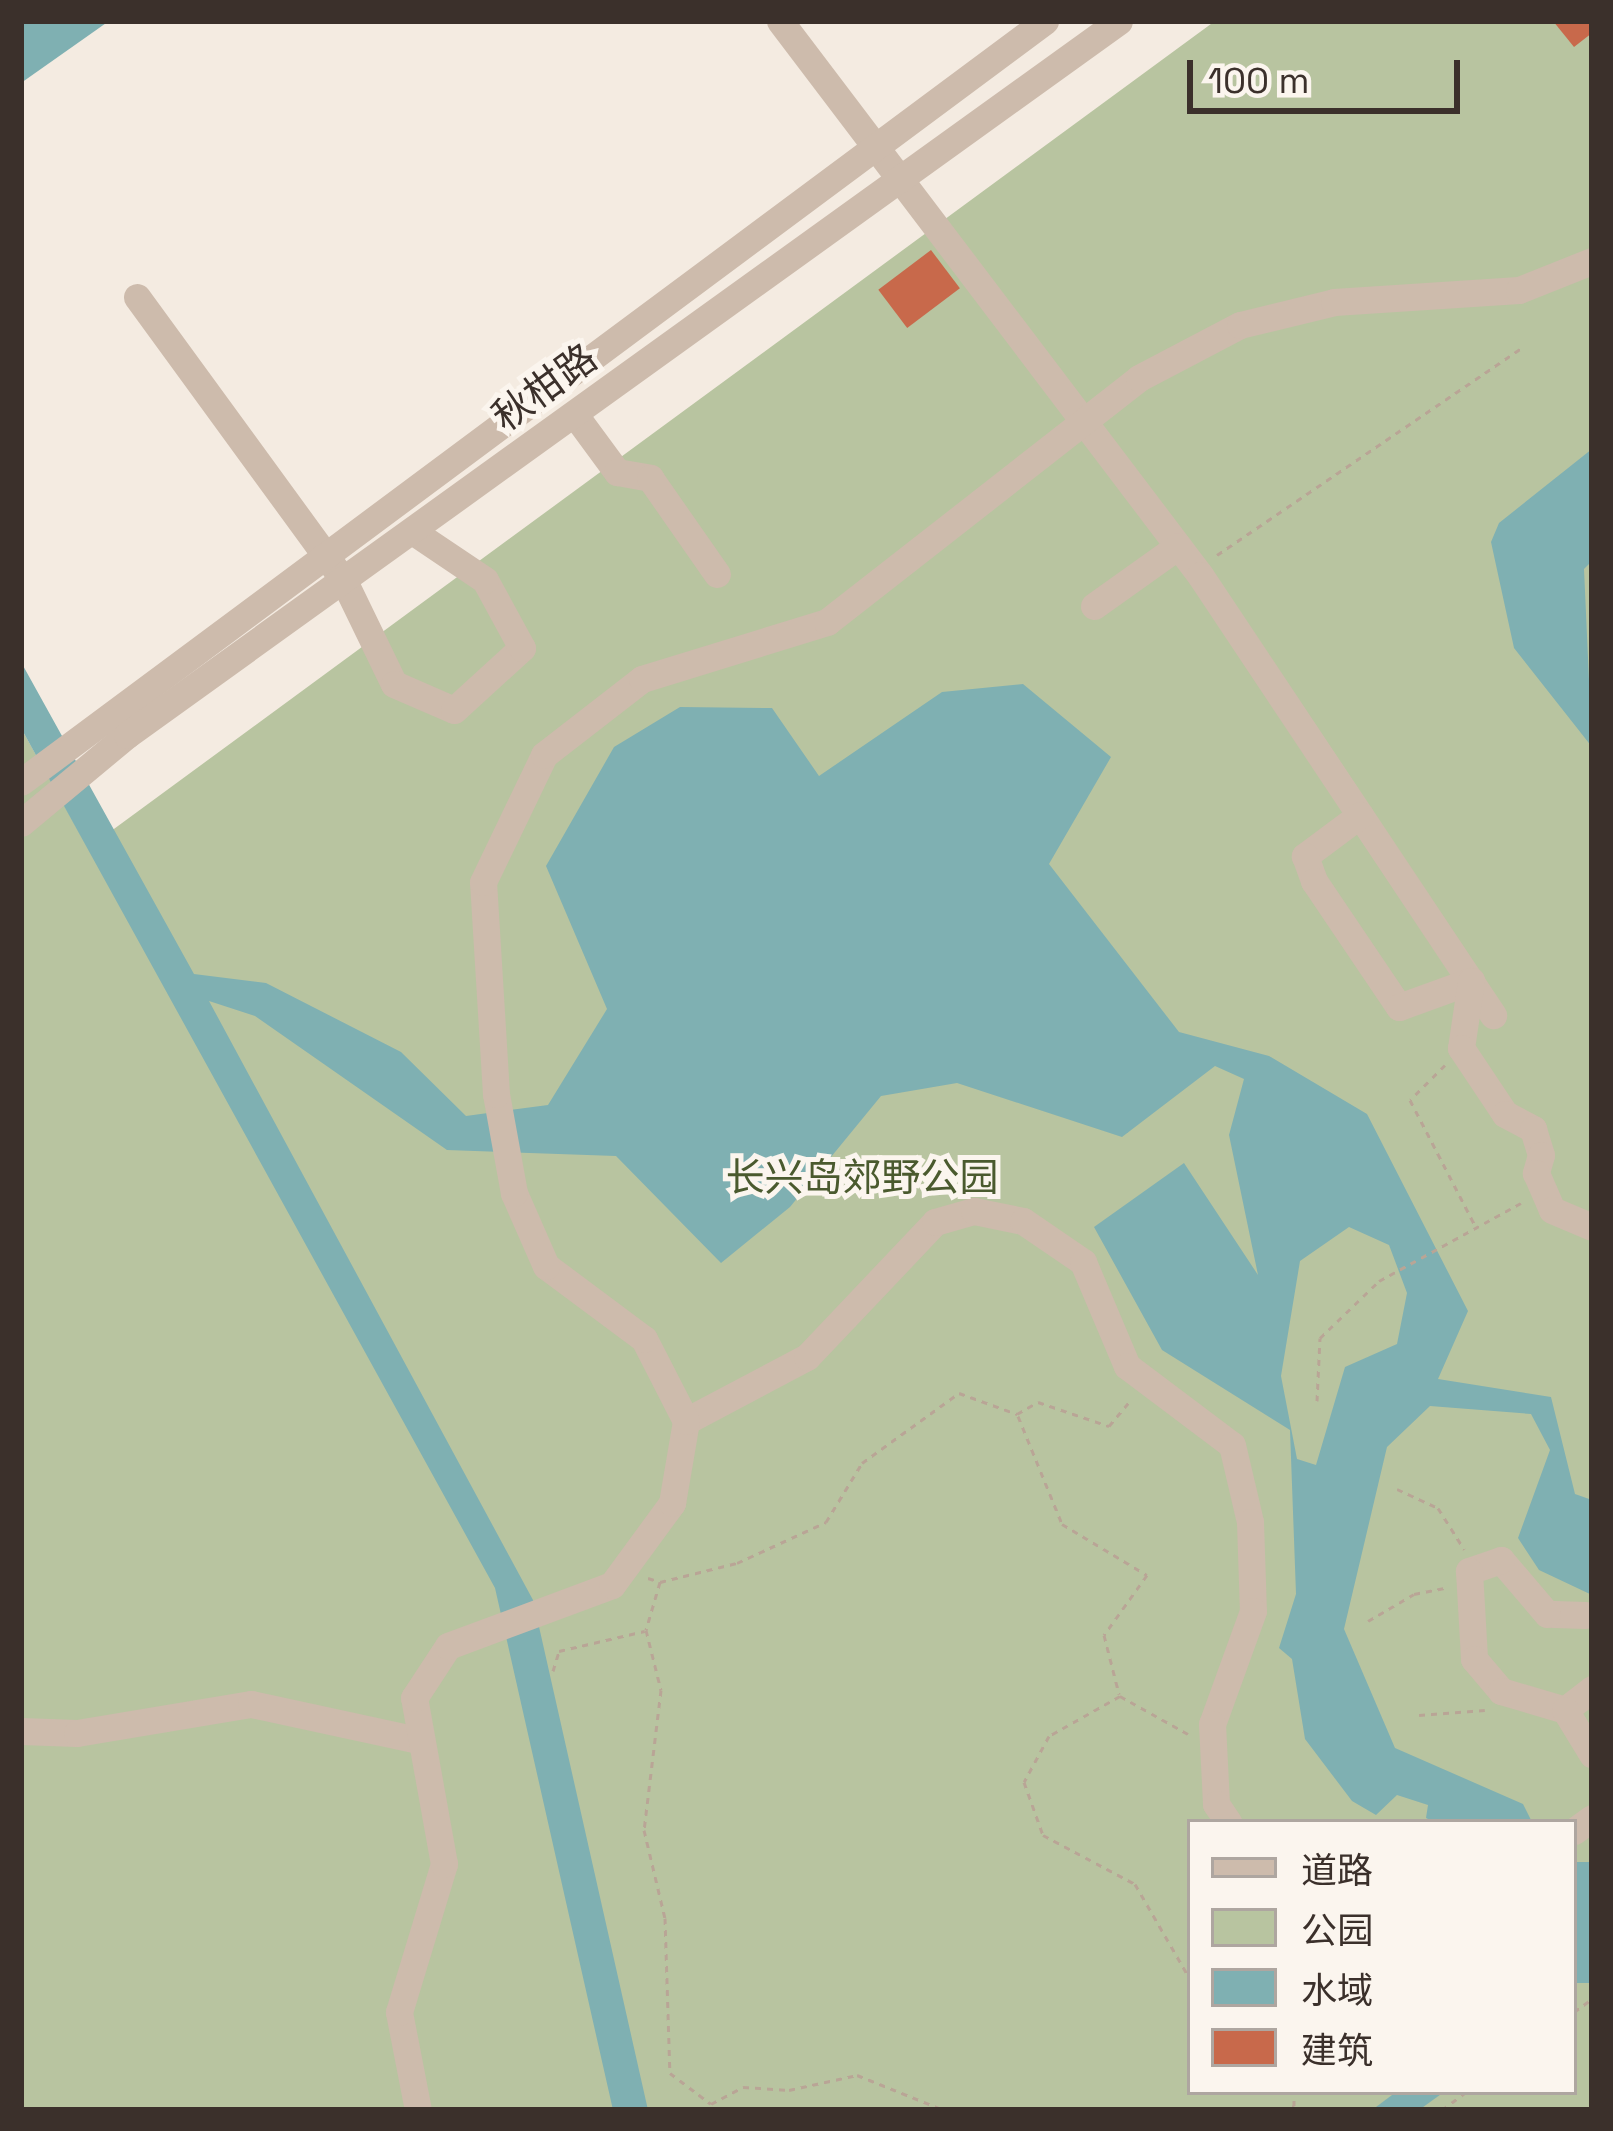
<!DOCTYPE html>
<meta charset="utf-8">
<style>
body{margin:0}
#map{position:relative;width:1613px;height:2131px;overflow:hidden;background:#f4ebe1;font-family:"Space Grotesk","Noto Sans SC",sans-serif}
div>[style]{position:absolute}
.green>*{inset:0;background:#b8c4a0}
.water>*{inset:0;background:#7fb0b2;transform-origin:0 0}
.building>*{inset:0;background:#c8694b;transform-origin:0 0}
.path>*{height:3px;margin-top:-1.5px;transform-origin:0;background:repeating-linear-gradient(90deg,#b9a596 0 6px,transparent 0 12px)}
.minor>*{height:27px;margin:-13.5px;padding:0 13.5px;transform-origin:13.5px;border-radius:13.5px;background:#cdbbac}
span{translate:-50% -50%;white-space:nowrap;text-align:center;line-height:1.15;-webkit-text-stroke:10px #fbf5ee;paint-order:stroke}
.street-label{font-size:39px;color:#3b302b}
.park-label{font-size:39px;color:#4a5a2e}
.frame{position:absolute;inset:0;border:24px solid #3b302b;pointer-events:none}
.legend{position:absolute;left:1187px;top:1819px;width:390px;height:276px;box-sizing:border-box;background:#fbf5ee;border:3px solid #aea6a0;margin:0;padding:15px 21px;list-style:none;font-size:36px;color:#3b302b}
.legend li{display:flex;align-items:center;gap:24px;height:60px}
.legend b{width:60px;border:3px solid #aea6a0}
.scale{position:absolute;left:1187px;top:60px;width:273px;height:54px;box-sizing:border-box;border:6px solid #3b302b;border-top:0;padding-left:15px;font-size:36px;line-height:42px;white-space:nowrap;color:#3b302b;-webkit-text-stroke:9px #fbf5ee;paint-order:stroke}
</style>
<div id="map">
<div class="green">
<i style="clip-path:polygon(evenodd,1215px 21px,1592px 21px,1592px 2110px,21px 2110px,21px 728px,88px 848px,1215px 21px,1190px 1822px,1574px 1822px,1574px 2092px,1190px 2092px,1190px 1822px)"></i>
</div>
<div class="water">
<i style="clip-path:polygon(21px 21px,109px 21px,21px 83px)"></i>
<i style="clip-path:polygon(1592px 449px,1592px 561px,1584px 569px,1592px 747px,1514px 648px,1491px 542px,1499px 523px)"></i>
<i style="clip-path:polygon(evenodd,21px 662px,194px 974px,266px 983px,401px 1052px,466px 1116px,548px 1105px,607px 1009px,546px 866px,614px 747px,680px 707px,772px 708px,819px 776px,942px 692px,1023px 684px,1111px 757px,1049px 864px,1179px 1032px,1269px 1056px,1367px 1114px,1468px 1311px,1438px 1379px,1551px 1397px,1575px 1494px,1592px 1500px,1592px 1595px,1539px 1570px,1518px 1538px,1550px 1450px,1531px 1414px,1430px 1406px,1387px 1447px,1344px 1629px,1395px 1748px,1523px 1804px,1532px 1822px,1434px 1822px,1426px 1818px,1428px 1805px,1397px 1795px,1376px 1815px,1352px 1801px,1305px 1739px,1292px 1659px,1279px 1648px,1296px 1594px,1290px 1430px,1162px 1350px,1094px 1227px,1184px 1163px,1258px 1275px,1229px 1135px,1244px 1079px,1215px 1066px,1122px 1137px,957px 1083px,881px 1096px,790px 1207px,721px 1263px,616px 1156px,447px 1150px,255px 1016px,209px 1001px,533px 1600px,648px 2110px,613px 2110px,495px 1588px,21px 728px,21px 662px,1349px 1227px,1389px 1245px,1407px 1293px,1397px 1344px,1345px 1367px,1316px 1465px,1297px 1459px,1281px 1376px,1300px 1261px,1349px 1227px)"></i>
<i style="left:1592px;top:1862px;width:121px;height:18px;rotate:90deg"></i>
<i style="clip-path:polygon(1396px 2092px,1444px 2092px,1419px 2110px,1372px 2110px)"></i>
</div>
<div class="building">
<i style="clip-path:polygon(1553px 21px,1592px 21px,1592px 33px,1574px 47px)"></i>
<i style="left:931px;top:250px;width:48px;height:66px;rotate:53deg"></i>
</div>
<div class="path">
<i style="left:1217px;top:555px;width:370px;rotate:-34.2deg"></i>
<i style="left:1445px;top:1065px;width:49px;rotate:135deg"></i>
<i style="left:1410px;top:1100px;width:145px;rotate:62.6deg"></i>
<i style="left:1317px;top:1401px;width:63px;rotate:-87.3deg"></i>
<i style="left:1320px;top:1338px;width:82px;rotate:-44deg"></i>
<i style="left:1379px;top:1281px;width:162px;rotate:-28.8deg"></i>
<i style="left:1018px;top:1416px;width:117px;rotate:67.8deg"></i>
<i style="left:1062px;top:1524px;width:99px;rotate:31deg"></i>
<i style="left:1147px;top:1575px;width:74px;rotate:125.6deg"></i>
<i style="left:1104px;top:1635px;width:61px;rotate:75.7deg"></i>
<i style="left:1397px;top:1489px;width:45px;rotate:24.9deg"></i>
<i style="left:1438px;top:1508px;width:49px;rotate:57.6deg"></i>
<i style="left:648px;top:1578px;width:13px;rotate:18deg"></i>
<i style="left:660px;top:1582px;width:79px;rotate:-13.9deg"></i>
<i style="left:737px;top:1563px;width:98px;rotate:-24.7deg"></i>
<i style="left:826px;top:1522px;width:69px;rotate:-58.6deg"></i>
<i style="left:862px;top:1463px;width:120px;rotate:-35.8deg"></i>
<i style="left:959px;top:1393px;width:62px;rotate:19.9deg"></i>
<i style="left:1017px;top:1414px;width:24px;rotate:-30deg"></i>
<i style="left:1038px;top:1402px;width:75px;rotate:18.7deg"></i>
<i style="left:1109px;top:1426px;width:33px;rotate:-50deg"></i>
<i style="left:660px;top:1582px;width:50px;rotate:106.3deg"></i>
<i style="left:646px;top:1630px;width:62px;rotate:76deg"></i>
<i style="left:661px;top:1690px;width:141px;rotate:96.9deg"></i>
<i style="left:644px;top:1830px;width:90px;rotate:76.6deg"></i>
<i style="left:665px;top:1918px;width:155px;rotate:88.2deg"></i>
<i style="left:670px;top:2073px;width:51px;rotate:37.1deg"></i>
<i style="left:711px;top:2104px;width:36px;rotate:-28deg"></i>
<i style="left:743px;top:2087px;width:46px;rotate:3.7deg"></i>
<i style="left:789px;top:2090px;width:70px;rotate:-12.4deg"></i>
<i style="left:857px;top:2075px;width:94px;rotate:21.9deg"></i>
<i style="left:1368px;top:1621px;width:53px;rotate:-30.4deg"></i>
<i style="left:1414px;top:1594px;width:31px;rotate:-11deg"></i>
<i style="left:553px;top:1671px;width:21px;rotate:-73deg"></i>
<i style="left:559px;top:1651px;width:88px;rotate:-13.1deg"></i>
<i style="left:1419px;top:1715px;width:66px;rotate:-4.3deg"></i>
<i style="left:1188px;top:1734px;width:78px;rotate:-150.8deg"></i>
<i style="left:1120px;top:1696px;width:81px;rotate:150.6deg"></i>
<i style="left:1049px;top:1736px;width:52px;rotate:118.5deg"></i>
<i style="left:1024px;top:1782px;width:56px;rotate:70.3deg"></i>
<i style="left:1043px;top:1835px;width:104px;rotate:28deg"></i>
<i style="left:1135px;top:1884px;width:110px;rotate:59.9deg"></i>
<i style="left:1574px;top:2012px;width:22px;rotate:-36deg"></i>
<i style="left:1281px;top:2110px;width:14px;rotate:-17deg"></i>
<i style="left:1294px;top:2106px;width:14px;rotate:-90deg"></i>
<i style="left:1442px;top:2110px;width:30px;rotate:-37deg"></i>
</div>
<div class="minor">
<i style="left:780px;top:21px;width:695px;rotate:52.83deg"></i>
<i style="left:1200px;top:575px;width:529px;rotate:56.34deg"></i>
<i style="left:137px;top:297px;width:351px;rotate:53.9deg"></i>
<i style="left:344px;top:581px;width:114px;rotate:64.1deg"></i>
<i style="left:394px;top:684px;width:65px;rotate:23.4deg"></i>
<i style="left:454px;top:710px;width:92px;rotate:-42.4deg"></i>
<i style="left:522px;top:648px;width:77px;rotate:-118.6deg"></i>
<i style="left:485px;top:580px;width:88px;rotate:-146.1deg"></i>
<i style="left:575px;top:415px;width:71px;rotate:53.6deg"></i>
<i style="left:617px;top:472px;width:34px;rotate:10deg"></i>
<i style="left:650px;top:478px;width:117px;rotate:55.1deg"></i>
<i style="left:1094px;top:606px;width:103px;rotate:-35.5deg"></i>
<i style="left:21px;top:782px;width:1276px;rotate:-36.62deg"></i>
<i style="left:1360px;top:815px;width:69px;rotate:143.3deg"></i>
<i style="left:1305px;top:856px;width:27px;rotate:70deg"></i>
<i style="left:1314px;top:881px;width:152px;rotate:56deg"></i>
<i style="left:1399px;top:1007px;width:77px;rotate:-19.9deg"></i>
<i style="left:1471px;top:981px;width:68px;rotate:98.5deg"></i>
<i style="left:1461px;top:1048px;width:79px;rotate:56.3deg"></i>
<i style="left:1505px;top:1114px;width:32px;rotate:28deg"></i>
<i style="left:1533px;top:1129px;width:27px;rotate:73deg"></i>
<i style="left:1541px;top:1155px;width:19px;rotate:106deg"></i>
<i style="left:1536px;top:1173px;width:40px;rotate:66.6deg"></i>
<i style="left:1552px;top:1210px;width:43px;rotate:23deg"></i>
<i style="left:21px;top:823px;width:138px;rotate:-39.7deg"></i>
<i style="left:127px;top:735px;width:1222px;rotate:-35.74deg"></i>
<i style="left:686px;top:1421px;width:137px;rotate:-27.9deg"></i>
<i style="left:807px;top:1357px;width:186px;rotate:-46.5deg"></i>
<i style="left:935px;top:1222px;width:41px;rotate:-15.8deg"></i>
<i style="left:974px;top:1211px;width:50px;rotate:11.5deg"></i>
<i style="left:1023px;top:1221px;width:73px;rotate:34.3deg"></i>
<i style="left:1083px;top:1262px;width:113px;rotate:67.1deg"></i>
<i style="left:1127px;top:1366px;width:131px;rotate:37deg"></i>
<i style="left:1232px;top:1445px;width:79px;rotate:76.8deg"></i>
<i style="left:1250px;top:1522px;width:89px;rotate:88.1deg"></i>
<i style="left:1253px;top:1611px;width:120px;rotate:109.9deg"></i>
<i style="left:1212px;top:1724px;width:80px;rotate:87.1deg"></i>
<i style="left:1216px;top:1804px;width:22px;rotate:56deg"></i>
<i style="left:1585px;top:1615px;width:38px;rotate:-178deg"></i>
<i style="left:1547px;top:1614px;width:71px;rotate:-130.4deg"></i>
<i style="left:1501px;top:1560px;width:34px;rotate:161deg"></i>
<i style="left:1469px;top:1571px;width:88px;rotate:86.7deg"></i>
<i style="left:1474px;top:1659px;width:42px;rotate:49.8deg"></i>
<i style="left:1501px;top:1691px;width:67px;rotate:16.5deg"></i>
<i style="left:1565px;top:1710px;width:34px;rotate:-38deg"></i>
<i style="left:1565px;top:1710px;width:52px;rotate:58.5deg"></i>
<i style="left:21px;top:1731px;width:56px;rotate:2deg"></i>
<i style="left:77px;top:1733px;width:176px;rotate:-9.5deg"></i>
<i style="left:251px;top:1704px;width:170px;rotate:12.2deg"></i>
<i style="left:1574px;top:1831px;width:22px;rotate:-36deg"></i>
<i style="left:418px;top:2110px;width:100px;rotate:-101deg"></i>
<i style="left:399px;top:2012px;width:155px;rotate:-73.1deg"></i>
<i style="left:444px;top:1864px;width:169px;rotate:-100.2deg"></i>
<i style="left:414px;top:1698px;width:62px;rotate:-56.8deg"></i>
<i style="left:448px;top:1646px;width:175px;rotate:-20.4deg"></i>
<i style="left:612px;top:1585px;width:102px;rotate:-53.8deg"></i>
<i style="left:672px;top:1503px;width:83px;rotate:-80.3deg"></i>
<i style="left:686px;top:1421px;width:92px;rotate:-117.1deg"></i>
<i style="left:644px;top:1339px;width:122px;rotate:-143.3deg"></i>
<i style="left:546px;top:1266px;width:80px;rotate:-113.7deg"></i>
<i style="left:514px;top:1193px;width:101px;rotate:-100.3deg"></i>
<i style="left:496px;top:1094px;width:212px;rotate:-93.5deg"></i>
<i style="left:483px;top:882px;width:141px;rotate:-64.3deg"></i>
<i style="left:544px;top:755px;width:124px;rotate:-37.8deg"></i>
<i style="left:642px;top:679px;width:194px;rotate:-17.1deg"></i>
<i style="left:827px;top:622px;width:396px;rotate:-38deg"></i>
<i style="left:1139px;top:378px;width:114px;rotate:-27.7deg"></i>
<i style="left:1240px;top:325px;width:97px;rotate:-13.7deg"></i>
<i style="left:1334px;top:302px;width:185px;rotate:-3.7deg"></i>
<i style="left:1519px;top:290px;width:79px;rotate:-21.7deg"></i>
</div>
<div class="street-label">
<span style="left:545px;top:388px;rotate:-36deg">秋柑路</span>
</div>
<div class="park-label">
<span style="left:862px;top:1178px">长兴岛郊野公园</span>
</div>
<div class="frame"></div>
<ul class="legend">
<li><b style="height:15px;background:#cdbbac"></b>道路</li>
<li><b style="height:33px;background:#b8c4a0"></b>公园</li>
<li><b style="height:33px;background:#7fb0b2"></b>水域</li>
<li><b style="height:33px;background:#c8694b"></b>建筑</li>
</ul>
<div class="scale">100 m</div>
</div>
